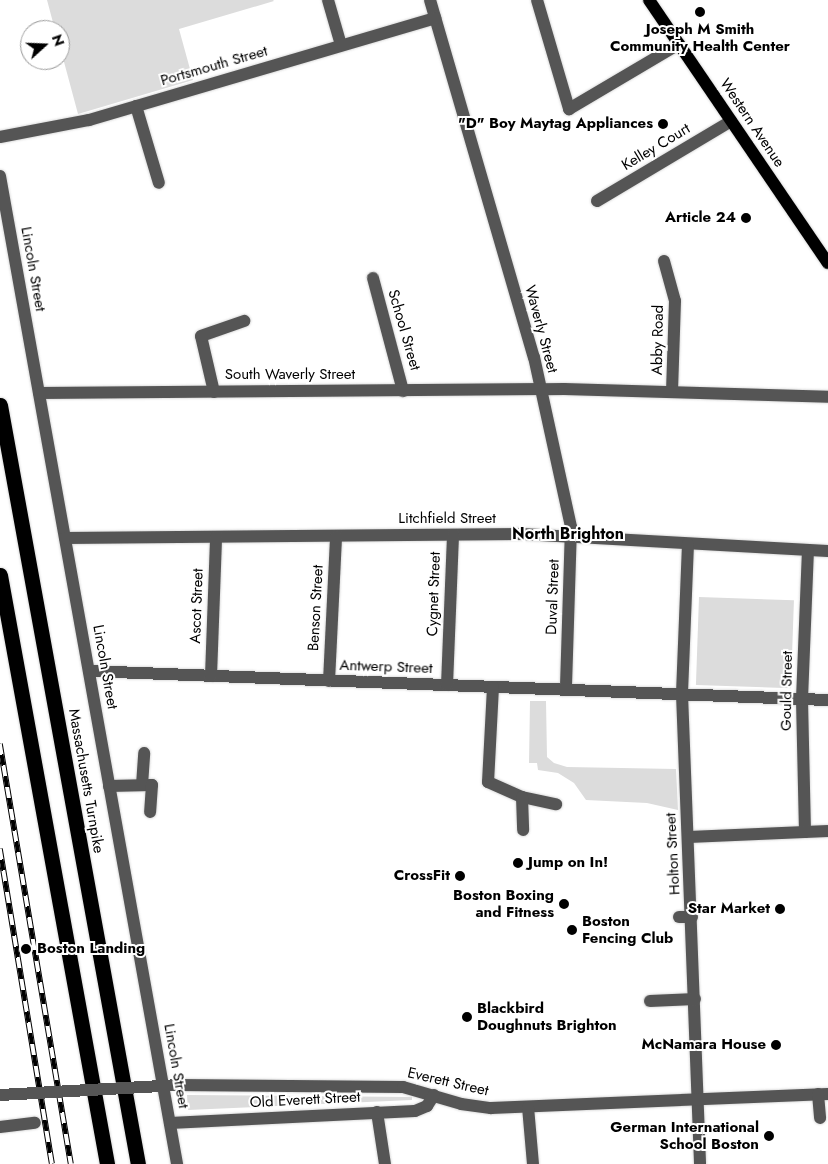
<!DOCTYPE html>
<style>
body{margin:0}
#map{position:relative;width:828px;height:1164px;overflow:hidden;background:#fff;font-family:Jost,sans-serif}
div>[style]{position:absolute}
.green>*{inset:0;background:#dcdcdc;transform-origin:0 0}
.roads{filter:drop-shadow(0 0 1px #dbdbdb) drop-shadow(0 0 1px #dbdbdb)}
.minor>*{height:12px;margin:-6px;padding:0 6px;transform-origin:6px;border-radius:6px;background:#555}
.major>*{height:12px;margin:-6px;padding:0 6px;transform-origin:6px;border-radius:6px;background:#000}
.highway>*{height:15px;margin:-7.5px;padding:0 7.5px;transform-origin:7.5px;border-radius:7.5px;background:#000}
.rail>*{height:5.5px;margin-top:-2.75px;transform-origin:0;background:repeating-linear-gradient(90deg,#fff 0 11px,#000 0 22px);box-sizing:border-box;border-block:1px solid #000}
.minor-bridge>*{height:12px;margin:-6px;padding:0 6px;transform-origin:6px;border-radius:6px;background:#555}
.dots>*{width:14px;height:14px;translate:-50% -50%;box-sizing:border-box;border:2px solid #fff;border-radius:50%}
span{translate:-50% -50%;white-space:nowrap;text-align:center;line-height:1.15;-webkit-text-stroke:4px #fff;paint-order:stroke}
.poi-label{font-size:15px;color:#000;font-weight:700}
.right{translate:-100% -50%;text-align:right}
.left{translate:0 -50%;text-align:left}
.street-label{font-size:15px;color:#000}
.neighbourhood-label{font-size:16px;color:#000;font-weight:700}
.north{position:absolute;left:20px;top:20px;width:50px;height:50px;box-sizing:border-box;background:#fff;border:1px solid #999;border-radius:50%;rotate:70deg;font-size:14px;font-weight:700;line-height:20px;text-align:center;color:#000}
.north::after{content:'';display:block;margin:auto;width:18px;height:22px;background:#000;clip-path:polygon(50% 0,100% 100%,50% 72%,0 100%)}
</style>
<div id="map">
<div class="green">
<i style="clip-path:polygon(47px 0,273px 0,274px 1px,179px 29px,193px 80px,78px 114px,60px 47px,60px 30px,55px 30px)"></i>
<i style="left:699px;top:597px;width:95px;height:88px;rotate:2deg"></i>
<i style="clip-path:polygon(530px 701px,546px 701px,547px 757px,554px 763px,567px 767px,676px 769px,678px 810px,647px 803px,586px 800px,574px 783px,558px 773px,538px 770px,537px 763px,529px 763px)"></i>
<i style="clip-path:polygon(187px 1095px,412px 1097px,412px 1100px,188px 1110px)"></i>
</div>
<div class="roads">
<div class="minor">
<i style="left:328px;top:0;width:47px;rotate:73.9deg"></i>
<i style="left:430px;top:0;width:372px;rotate:73.8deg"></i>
<i style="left:534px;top:357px;width:174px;rotate:77.7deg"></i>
<i style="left:571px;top:527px;width:162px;rotate:91.8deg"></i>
<i style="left:537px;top:0;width:114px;rotate:73.6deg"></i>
<i style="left:569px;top:109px;width:128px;rotate:-30.6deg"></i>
<i style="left:136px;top:106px;width:80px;rotate:73.4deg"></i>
<i style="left:0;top:137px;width:91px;rotate:-10.8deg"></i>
<i style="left:89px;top:120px;width:361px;rotate:-16.4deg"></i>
<i style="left:0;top:176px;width:1004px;rotate:79.84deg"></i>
<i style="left:597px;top:201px;width:156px;rotate:-30.8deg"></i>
<i style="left:664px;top:261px;width:41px;rotate:74.6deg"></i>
<i style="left:675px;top:301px;width:91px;rotate:91.9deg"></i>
<i style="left:373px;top:278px;width:117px;rotate:75.1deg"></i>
<i style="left:214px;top:392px;width:57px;rotate:-103.1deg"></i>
<i style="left:201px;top:336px;width:46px;rotate:-19.2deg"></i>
<i style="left:39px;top:393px;width:525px;rotate:-0.44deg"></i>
<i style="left:564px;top:389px;width:264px;rotate:1.7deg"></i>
<i style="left:65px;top:538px;width:457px;rotate:-0.5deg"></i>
<i style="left:522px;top:534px;width:306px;rotate:3.2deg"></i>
<i style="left:688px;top:544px;width:150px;rotate:92.3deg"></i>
<i style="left:682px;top:694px;width:470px;rotate:87.8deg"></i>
<i style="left:89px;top:671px;width:740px;rotate:2.25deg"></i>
<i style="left:211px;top:676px;width:139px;rotate:-87.9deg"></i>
<i style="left:329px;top:681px;width:145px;rotate:-87.2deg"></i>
<i style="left:447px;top:685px;width:150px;rotate:-87.7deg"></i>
<i style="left:493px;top:687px;width:95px;rotate:93deg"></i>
<i style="left:488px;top:782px;width:37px;rotate:24deg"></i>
<i style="left:522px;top:797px;width:35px;rotate:12deg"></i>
<i style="left:142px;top:785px;width:32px;rotate:-86deg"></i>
<i style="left:109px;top:786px;width:43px;rotate:-1.3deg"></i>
<i style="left:152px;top:785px;width:27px;rotate:94deg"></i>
<i style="left:522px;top:797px;width:33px;rotate:88deg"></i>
<i style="left:805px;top:832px;width:133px;rotate:-91.3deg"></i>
<i style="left:802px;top:699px;width:149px;rotate:-87.7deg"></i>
<i style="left:689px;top:837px;width:139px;rotate:-2.5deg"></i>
<i style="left:679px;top:917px;width:13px"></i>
<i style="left:650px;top:1001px;width:45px;rotate:-2.5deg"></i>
<i style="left:177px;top:1085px;width:226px;rotate:0.5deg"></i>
<i style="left:403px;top:1087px;width:60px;rotate:16.3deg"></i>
<i style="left:461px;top:1104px;width:30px;rotate:8deg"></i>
<i style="left:491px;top:1108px;width:337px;rotate:-2.4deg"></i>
<i style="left:818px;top:1094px;width:24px;rotate:85deg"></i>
<i style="left:528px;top:1107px;width:57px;rotate:85deg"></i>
<i style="left:377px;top:1112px;width:53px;rotate:81.3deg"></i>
<i style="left:170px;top:1123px;width:245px;rotate:-2.8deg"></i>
<i style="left:415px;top:1111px;width:13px;rotate:-23deg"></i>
<i style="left:427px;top:1106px;width:13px;rotate:-58deg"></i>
<i style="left:0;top:1127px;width:35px;rotate:-7deg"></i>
</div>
<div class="major">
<i style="left:649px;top:0;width:318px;rotate:55.8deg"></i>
</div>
<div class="highway">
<i style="left:0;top:405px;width:771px;rotate:79.7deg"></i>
<i style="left:0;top:575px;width:599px;rotate:79.7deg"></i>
</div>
</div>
<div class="rail">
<i style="left:0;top:744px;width:426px;rotate:80.4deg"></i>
<i style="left:0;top:849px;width:319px;rotate:80.6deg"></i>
</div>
<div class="minor-bridge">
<i style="left:0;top:1095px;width:177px;rotate:-3.2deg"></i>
</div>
<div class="dots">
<i style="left:700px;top:12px;background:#000"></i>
<i style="left:663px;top:124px;background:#000"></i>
<i style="left:746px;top:218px;background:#000"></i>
<i style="left:518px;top:863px;background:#000"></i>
<i style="left:460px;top:876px;background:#000"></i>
<i style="left:564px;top:904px;background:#000"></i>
<i style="left:780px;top:909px;background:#000"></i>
<i style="left:572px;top:930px;background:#000"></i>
<i style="left:26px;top:949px;background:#000"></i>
<i style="left:467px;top:1017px;background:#000"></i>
<i style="left:776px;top:1045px;background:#000"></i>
<i style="left:769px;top:1136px;background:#000"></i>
</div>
<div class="poi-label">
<span style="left:700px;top:38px">Joseph M Smith<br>Community Health Center</span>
<span class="right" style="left:653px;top:124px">"D" Boy Maytag Appliances</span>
<span class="right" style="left:736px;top:218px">Article 24</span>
<span class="left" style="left:528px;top:863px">Jump on In!</span>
<span class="right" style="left:450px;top:876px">CrossFit</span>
<span class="right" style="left:554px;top:904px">Boston Boxing<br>and Fitness</span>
<span class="right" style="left:770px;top:909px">Star Market</span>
<span class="left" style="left:582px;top:930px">Boston<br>Fencing Club</span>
<span class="left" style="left:37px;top:949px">Boston Landing</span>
<span class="left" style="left:477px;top:1017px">Blackbird<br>Doughnuts Brighton</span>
<span class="right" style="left:766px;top:1045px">McNamara House</span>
<span class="right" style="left:759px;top:1136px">German International<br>School Boston</span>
</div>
<div class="street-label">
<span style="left:214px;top:66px;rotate:-16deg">Portsmouth Street</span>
<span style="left:752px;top:123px;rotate:56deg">Western Avenue</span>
<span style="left:656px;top:147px;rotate:-31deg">Kelley Court</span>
<span style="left:33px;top:269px;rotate:80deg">Lincoln Street</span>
<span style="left:541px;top:329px;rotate:75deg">Waverly Street</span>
<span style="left:404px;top:330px;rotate:74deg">School Street</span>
<span style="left:658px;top:340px;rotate:-89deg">Abby Road</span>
<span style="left:290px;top:375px">South Waverly Street</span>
<span style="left:447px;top:519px">Litchfield Street</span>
<span style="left:434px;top:594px;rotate:-88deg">Cygnet Street</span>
<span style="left:553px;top:597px;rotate:-88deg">Duval Street</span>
<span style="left:197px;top:606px;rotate:-88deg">Ascot Street</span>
<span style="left:316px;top:608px;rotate:-87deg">Benson Street</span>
<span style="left:105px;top:667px;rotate:80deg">Lincoln Street</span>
<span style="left:386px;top:667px;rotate:2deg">Antwerp Street</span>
<span style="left:787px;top:691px;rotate:-89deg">Gould Street</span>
<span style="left:86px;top:781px;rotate:80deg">Massachusetts Turnpike</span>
<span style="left:673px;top:854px;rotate:-93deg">Holton Street</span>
<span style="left:176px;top:1066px;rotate:80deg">Lincoln Street</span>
<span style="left:448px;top:1082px;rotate:13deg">Everett Street</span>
<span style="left:305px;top:1100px;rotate:-3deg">Old Everett Street</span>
</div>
<div class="neighbourhood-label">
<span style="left:568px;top:534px">North Brighton</span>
</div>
<div class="north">N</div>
</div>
